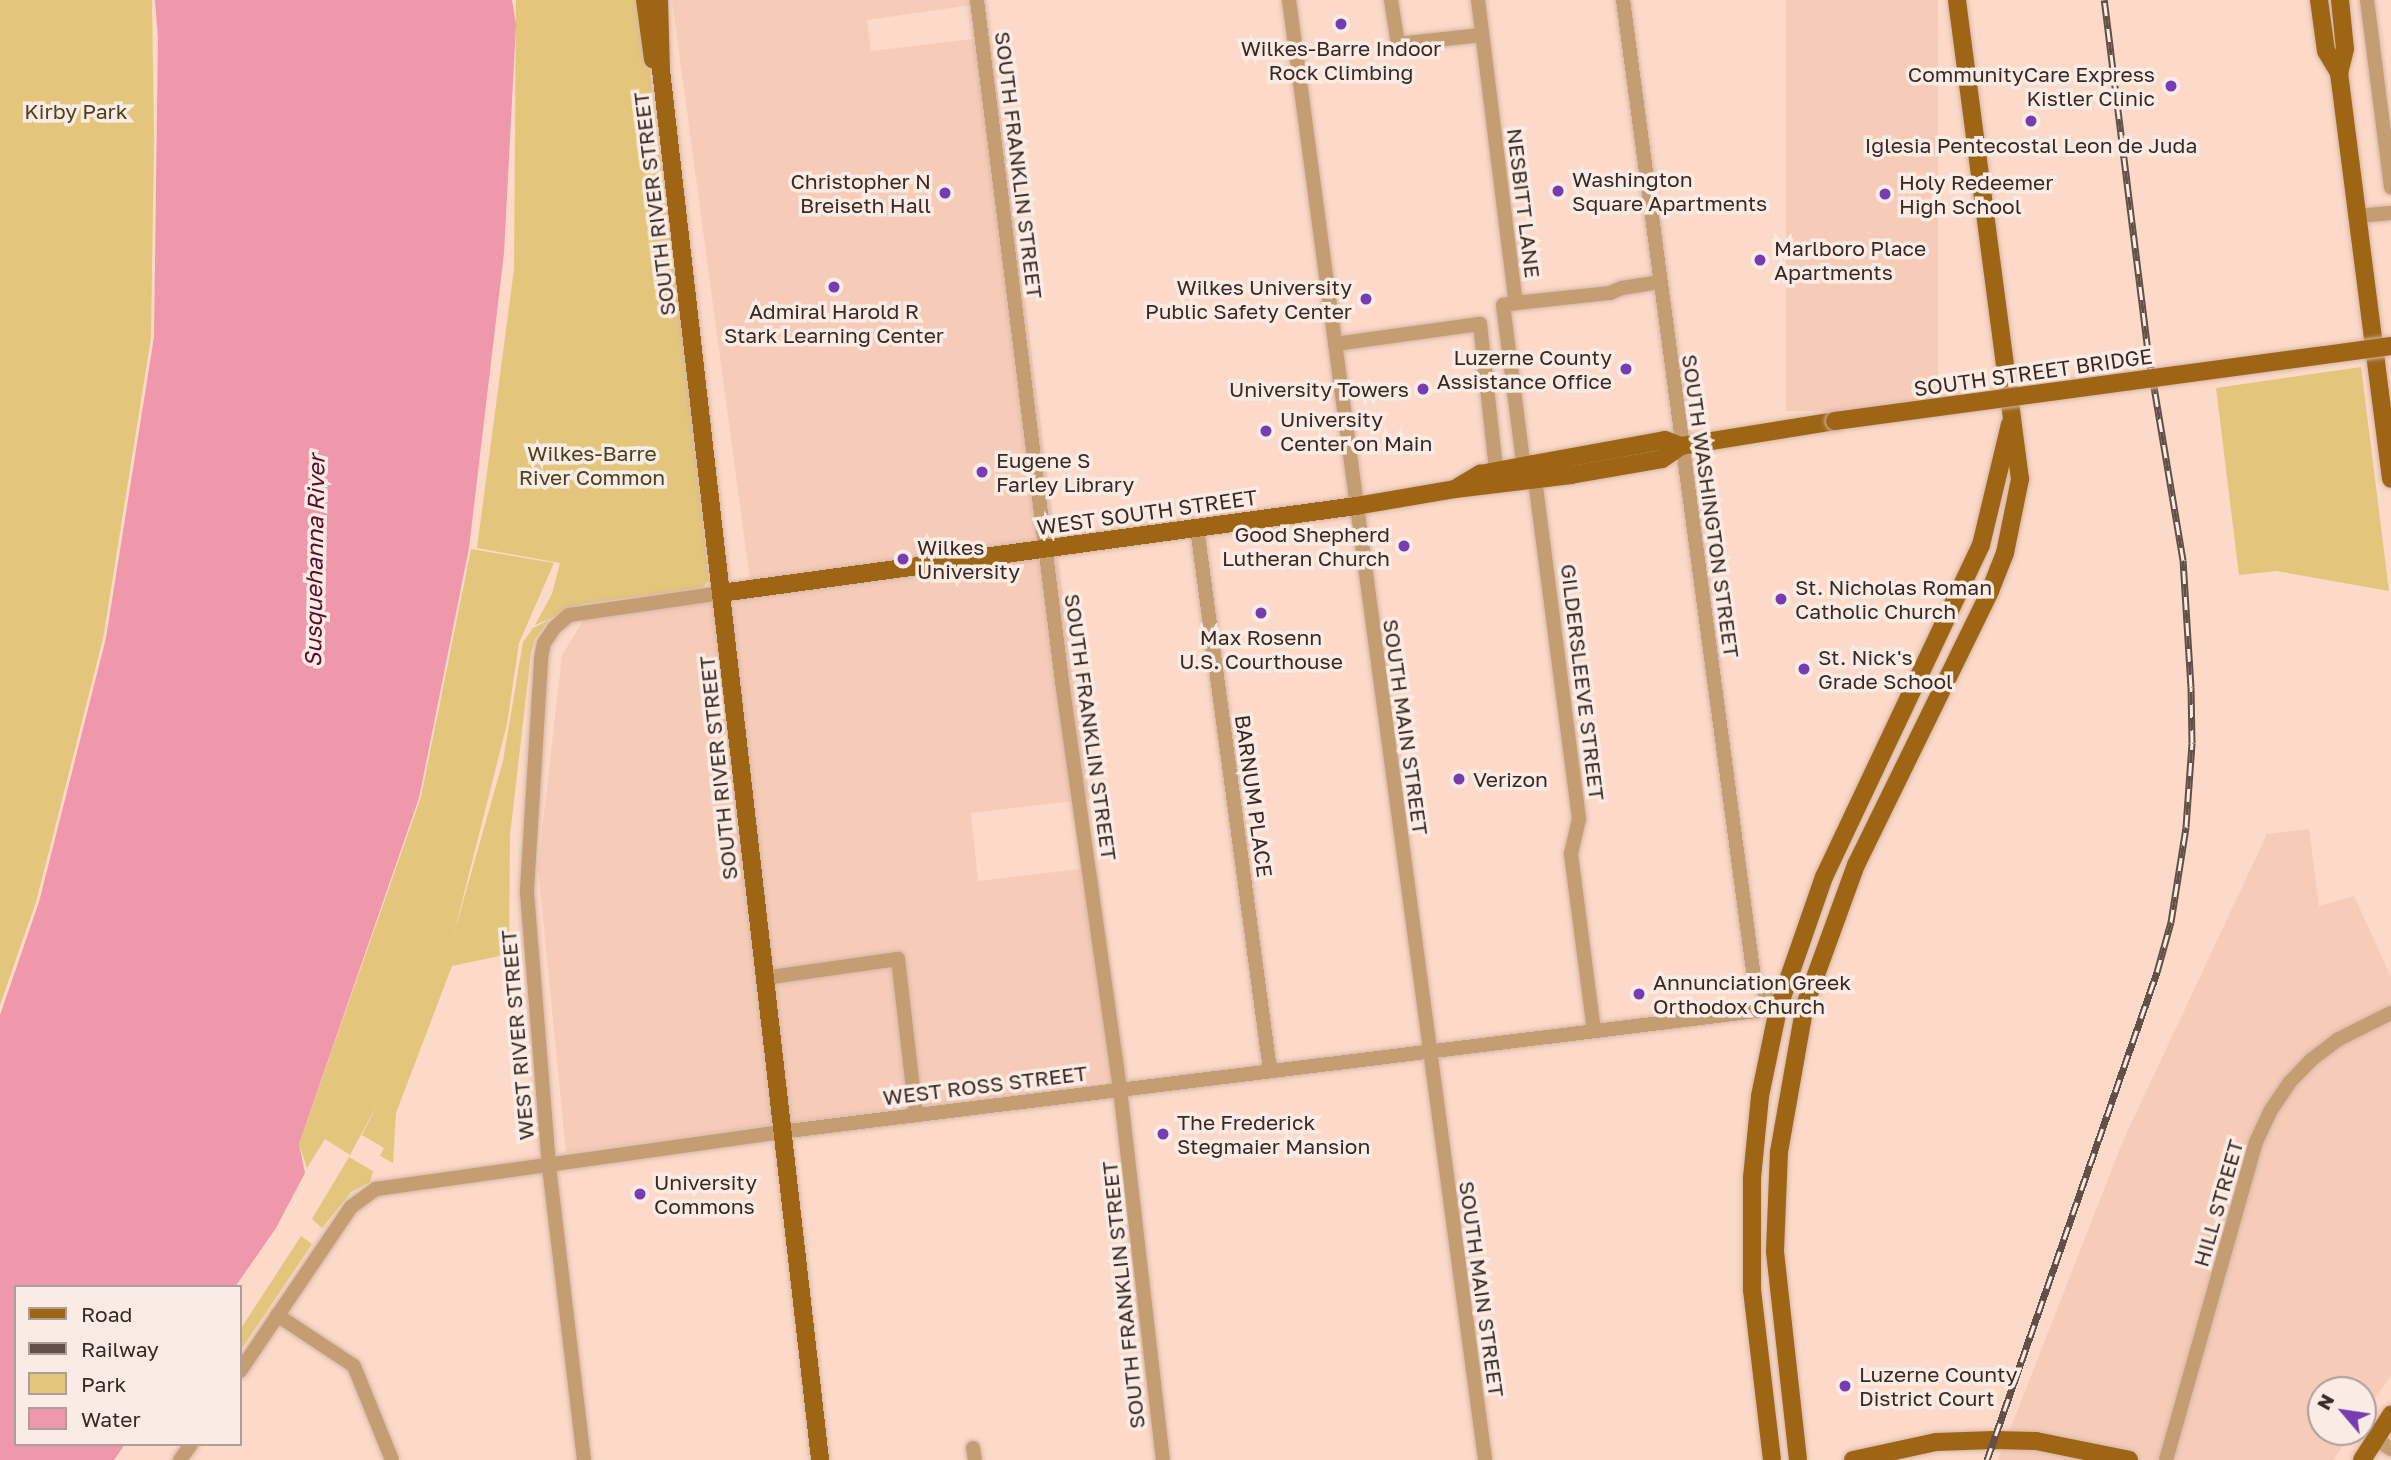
<!DOCTYPE html>
<style>
body{margin:0}
#map{position:relative;width:2391px;height:1460px;overflow:hidden;background:#fcd9c8;font-family:"Golos Text",sans-serif}
div>[style]{position:absolute}
.built>*{inset:0;background:#f6ccb8;transform-origin:0 0}
.green>*{inset:0;background:#e3c67c}
.water>*{inset:0;background:#ef97ab}
.roads{filter:drop-shadow(0 0 2px #d5b6a7) drop-shadow(0 0 2px #d5b6a7)}
.minor>*{height:14px;margin:-7px;padding:0 7px;transform-origin:7px;border-radius:7px;background:#c59d72}
.major>*{height:18px;margin:-9px;padding:0 9px;transform-origin:9px;border-radius:9px;background:#9e6515}
.rail>*{height:7px;margin-top:-3.5px;transform-origin:0;background:repeating-linear-gradient(90deg,#faece5 0 13px,#615047 0 26px);box-sizing:border-box;border-block:2px solid #615047}
.bridges{filter:drop-shadow(0 0 2px #d5b6a7) drop-shadow(0 0 2px #d5b6a7)}
.major-bridge>*{height:18px;margin:-9px;padding:0 9px;transform-origin:9px;border-radius:9px;background:#9e6515}
.dots>*{width:19px;height:19px;translate:-50% -50%;box-sizing:border-box;border:4px solid #faece5;border-radius:50%}
span{translate:-50% -50%;white-space:nowrap;text-align:center;line-height:1.15;-webkit-text-stroke:7px #faece5;paint-order:stroke}
.poi-label{font-size:21px;color:#372a24}
.right{translate:-100% -50%;text-align:right}
.left{translate:0 -50%;text-align:left}
.park-label{font-size:21px;color:#4d401c}
.street-label{font-size:21px;color:#372a24}
.water-label{font-size:23px;color:#5a0c29;font-style:italic}
.legend{position:absolute;left:14px;top:1285px;width:228px;height:161px;box-sizing:border-box;background:#faece5;border:2px solid #ac9e98;margin:0;padding:9px 12px;list-style:none;font-size:21px;color:#372a24}
.legend li{display:flex;align-items:center;gap:14px;height:35px}
.legend b{width:35px;border:2px solid #ac9e98}
.north{position:absolute;left:2307px;top:1376px;width:70px;height:70px;box-sizing:border-box;background:#faece5;border:2px solid #ac9e98;border-radius:50%;rotate:299deg;font-size:19px;font-weight:700;line-height:28px;text-align:center;color:#372a24}
.north::after{content:'';display:block;margin:auto;width:24px;height:32px;background:#763cb2;clip-path:polygon(50% 0,100% 100%,50% 72%,0 100%)}
</style>
<div id="map">
<div class="built">
<i style="clip-path:polygon(672px 0,985px 0,985px 3px,867px 20px,871px 51px,990px 37px,1090px 799px,971px 813px,978px 881px,1097px 867px,1128px 1078px,566px 1153px,538px 867px,562px 655px,593px 605px,751px 587px)"></i>
<i style="left:1786px;top:0;width:152px;height:411px"></i>
<i style="clip-path:polygon(2309px 829px,2319px 906px,2354px 896px,2391px 977px,2391px 1375px,2363px 1416px,2363px 1390px,2321px 1390px,2321px 1432px,2352px 1432px,2333px 1460px,1998px 1460px,2123px 1141px,2267px 834px)"></i>
</div>
<div class="green">
<i style="clip-path:polygon(0 0,152px 0,154px 140px,151px 338px,103px 639px,36px 902px,0 1005px)"></i>
<i style="clip-path:polygon(516px 0,641px 0,684px 345px,709px 580px,702px 588px,584px 604px,535px 625px,552px 594px,560px 563px,477px 548px,514px 269px)"></i>
<i style="clip-path:polygon(2361px 367px,2389px 591px,2276px 571px,2239px 575px,2216px 388px)"></i>
<i style="clip-path:polygon(471px 549px,554px 563px,519px 643px,507px 724px,453px 937px,503px 761px,523px 642px,533px 628px,549px 620px,535px 639px,531px 653px,510px 835px,509px 954px,452px 966px,396px 1113px,393px 1163px,380px 1156px,384px 1148px,362px 1135px,378px 1103px,350px 1155px,325px 1139px,307px 1168px,299px 1144px,421px 797px)"></i>
<i style="clip-path:polygon(349px 1157px,373px 1171px,370px 1182px,351px 1192px,322px 1228px,312px 1219px)"></i>
<i style="clip-path:polygon(301px 1236px,312px 1244px,240px 1351px,240px 1330px)"></i>
</div>
<div class="water">
<i style="clip-path:polygon(155px 0,512px 0,516px 24px,504px 253px,469px 548px,419px 798px,299px 1144px,305px 1173px,276px 1228px,235px 1287px,16px 1287px,16px 1444px,125px 1444px,114px 1460px,0 1460px,0 1015px,39px 902px,106px 638px,154px 337px,158px 38px)"></i>
</div>
<div class="roads">
<div class="minor">
<i style="left:977px;top:0;width:694px;rotate:82.89deg"></i>
<i style="left:1063px;top:689px;width:404px;rotate:81.9deg"></i>
<i style="left:1120px;top:1089px;width:373px;rotate:83.4deg"></i>
<i style="left:1289px;top:0;width:1473px;rotate:82.35deg"></i>
<i style="left:1391px;top:0;width:45px;rotate:81deg"></i>
<i style="left:1398px;top:44px;width:84px;rotate:-6.1deg"></i>
<i style="left:1478px;top:0;width:305px;rotate:82.9deg"></i>
<i style="left:1516px;top:303px;width:13px;rotate:171deg"></i>
<i style="left:1503px;top:305px;width:172px;rotate:82.7deg"></i>
<i style="left:1623px;top:0;width:987px;rotate:82.37deg"></i>
<i style="left:1754px;top:978px;width:39px;rotate:52deg"></i>
<i style="left:2367px;top:0;width:189px;rotate:82.7deg"></i>
<i style="left:2357px;top:216px;width:34px;rotate:-5deg"></i>
<i style="left:1516px;top:303px;width:95px;rotate:-6.1deg"></i>
<i style="left:1610px;top:293px;width:13px;rotate:-23deg"></i>
<i style="left:1622px;top:288px;width:36px;rotate:-9deg"></i>
<i style="left:1335px;top:344px;width:146px;rotate:-7.9deg"></i>
<i style="left:1480px;top:324px;width:147px;rotate:83.7deg"></i>
<i style="left:1534px;top:472px;width:350px;rotate:82.6deg"></i>
<i style="left:1579px;top:819px;width:36px;rotate:103deg"></i>
<i style="left:1571px;top:854px;width:178px;rotate:82.6deg"></i>
<i style="left:1197px;top:528px;width:547px;rotate:82.33deg"></i>
<i style="left:764px;top:978px;width:135px;rotate:-8.1deg"></i>
<i style="left:898px;top:959px;width:157px;rotate:83.4deg"></i>
<i style="left:277px;top:1315px;width:92px;rotate:33.5deg"></i>
<i style="left:354px;top:1366px;width:101px;rotate:68deg"></i>
<i style="left:240px;top:1371px;width:198px;rotate:-55.9deg"></i>
<i style="left:351px;top:1207px;width:31px;rotate:-36deg"></i>
<i style="left:376px;top:1189px;width:408px;rotate:-8deg"></i>
<i style="left:780px;top:1132px;width:1033px;rotate:-7.06deg"></i>
<i style="left:2376px;top:1439px;width:18px;rotate:34deg"></i>
<i style="left:973px;top:1448px;width:12px;rotate:81deg"></i>
<i style="left:180px;top:1460px;width:19px;rotate:-55deg"></i>
<i style="left:584px;top:1460px;width:296px;rotate:-96.8deg"></i>
<i style="left:549px;top:1166px;width:277px;rotate:-94.6deg"></i>
<i style="left:527px;top:890px;width:232px;rotate:-86.5deg"></i>
<i style="left:541px;top:658px;width:15px;rotate:-79deg"></i>
<i style="left:544px;top:643px;width:18px;rotate:-56deg"></i>
<i style="left:554px;top:628px;width:20px;rotate:-41deg"></i>
<i style="left:569px;top:615px;width:154px;rotate:-8.2deg"></i>
<i style="left:2166px;top:1460px;width:330px;rotate:-74.2deg"></i>
<i style="left:2256px;top:1142px;width:35px;rotate:-65deg"></i>
<i style="left:2271px;top:1110px;width:32px;rotate:-56deg"></i>
<i style="left:2289px;top:1083px;width:32px;rotate:-46deg"></i>
<i style="left:2311px;top:1060px;width:35px;rotate:-37deg"></i>
<i style="left:2339px;top:1039px;width:58px;rotate:-26.6deg"></i>
</div>
<div class="major">
<i style="left:645px;top:0;width:60px;rotate:82.3deg"></i>
<i style="left:659px;top:0;width:70px;rotate:88.4deg"></i>
<i style="left:661px;top:70px;width:1399px;rotate:83.47deg"></i>
<i style="left:2319px;top:0;width:51px;rotate:82.2deg"></i>
<i style="left:2326px;top:51px;width:26px;rotate:59deg"></i>
<i style="left:2340px;top:0;width:49px;rotate:84.2deg"></i>
<i style="left:2345px;top:49px;width:25px;rotate:104deg"></i>
<i style="left:2339px;top:73px;width:409px;rotate:82.7deg"></i>
<i style="left:1458px;top:487px;width:26px;rotate:-31deg"></i>
<i style="left:1480px;top:474px;width:54px;rotate:-10.7deg"></i>
<i style="left:1533px;top:464px;width:134px;rotate:-10.3deg"></i>
<i style="left:1665px;top:440px;width:17px;rotate:21deg"></i>
<i style="left:721px;top:593px;width:641px;rotate:-7.8deg"></i>
<i style="left:1356px;top:506px;width:100px;rotate:-9.7deg"></i>
<i style="left:1455px;top:489px;width:117px;rotate:-6.9deg"></i>
<i style="left:1571px;top:475px;width:92px;rotate:-10deg"></i>
<i style="left:1662px;top:459px;width:23px;rotate:-34deg"></i>
<i style="left:1681px;top:446px;width:156px;rotate:-9.2deg"></i>
<i style="left:1772px;top:1460px;width:171px;rotate:-96.7deg"></i>
<i style="left:1752px;top:1290px;width:112px;rotate:-90deg"></i>
<i style="left:1752px;top:1178px;width:82px;rotate:-84.4deg"></i>
<i style="left:1760px;top:1096px;width:89px;rotate:-78.3deg"></i>
<i style="left:1778px;top:1009px;width:140px;rotate:-70.8deg"></i>
<i style="left:1824px;top:877px;width:367px;rotate:-64.7deg"></i>
<i style="left:1981px;top:545px;width:124px;rotate:-76.5deg"></i>
<i style="left:1798px;top:1460px;width:210px;rotate:-96.3deg"></i>
<i style="left:1775px;top:1251px;width:99px;rotate:-87.7deg"></i>
<i style="left:1779px;top:1152px;width:149px;rotate:-80deg"></i>
<i style="left:1805px;top:1005px;width:149px;rotate:-70deg"></i>
<i style="left:1856px;top:865px;width:305px;rotate:-63.9deg"></i>
<i style="left:1990px;top:591px;width:41px;rotate:-68.5deg"></i>
<i style="left:2005px;top:553px;width:76px;rotate:-78.5deg"></i>
<i style="left:2020px;top:479px;width:483px;rotate:-97.5deg"></i>
<i style="left:1853px;top:1460px;width:85px;rotate:-12.2deg"></i>
<i style="left:1936px;top:1442px;width:58px;rotate:-2deg"></i>
<i style="left:1994px;top:1440px;width:42px;rotate:1.4deg"></i>
<i style="left:2036px;top:1441px;width:95px;rotate:11.5deg"></i>
<i style="left:2362px;top:1460px;width:54px;rotate:-57.2deg"></i>
</div>
</div>
<div class="rail">
<i style="left:1987px;top:1460px;width:517px;rotate:-70.79deg"></i>
<i style="left:2157px;top:972px;width:52px;rotate:-74.4deg"></i>
<i style="left:2171px;top:922px;width:96px;rotate:-81deg"></i>
<i style="left:2186px;top:827px;width:84px;rotate:-85.9deg"></i>
<i style="left:2192px;top:743px;width:56px;rotate:-91deg"></i>
<i style="left:2191px;top:687px;width:127px;rotate:-93.6deg"></i>
<i style="left:2183px;top:560px;width:212px;rotate:-99.5deg"></i>
<i style="left:2148px;top:351px;width:354px;rotate:-97.1deg"></i>
</div>
<div class="bridges">
<div class="major-bridge">
<i style="left:1835px;top:421px;width:561px;rotate:-7.68deg"></i>
</div>
</div>
<div class="dots">
<i style="left:1341px;top:24px;background:#763cb2"></i>
<i style="left:2171px;top:86px;background:#763cb2"></i>
<i style="left:2031px;top:121px;background:#763cb2"></i>
<i style="left:1558px;top:191px;background:#763cb2"></i>
<i style="left:945px;top:193px;background:#763cb2"></i>
<i style="left:1885px;top:194px;background:#763cb2"></i>
<i style="left:1760px;top:260px;background:#763cb2"></i>
<i style="left:834px;top:287px;background:#763cb2"></i>
<i style="left:1366px;top:299px;background:#763cb2"></i>
<i style="left:1626px;top:369px;background:#763cb2"></i>
<i style="left:1423px;top:389px;background:#763cb2"></i>
<i style="left:1266px;top:431px;background:#763cb2"></i>
<i style="left:982px;top:472px;background:#763cb2"></i>
<i style="left:1404px;top:546px;background:#763cb2"></i>
<i style="left:903px;top:559px;background:#763cb2"></i>
<i style="left:1781px;top:599px;background:#763cb2"></i>
<i style="left:1261px;top:613px;background:#763cb2"></i>
<i style="left:1804px;top:669px;background:#763cb2"></i>
<i style="left:1459px;top:779px;background:#763cb2"></i>
<i style="left:1639px;top:994px;background:#763cb2"></i>
<i style="left:1163px;top:1134px;background:#763cb2"></i>
<i style="left:640px;top:1194px;background:#763cb2"></i>
<i style="left:1845px;top:1386px;background:#763cb2"></i>
</div>
<div class="poi-label">
<span style="left:1341px;top:60px">Wilkes-Barre Indoor<br>Rock Climbing</span>
<span class="right" style="left:2155px;top:86px">CommunityCare Express<br>Kistler Clinic</span>
<span style="left:2031px;top:145px">Iglesia Pentecostal Leon de Juda</span>
<span class="left" style="left:1572px;top:191px">Washington<br>Square Apartments</span>
<span class="right" style="left:931px;top:193px">Christopher N<br>Breiseth Hall</span>
<span class="left" style="left:1899px;top:194px">Holy Redeemer<br>High School</span>
<span class="left" style="left:1774px;top:260px">Marlboro Place<br>Apartments</span>
<span class="right" style="left:1352px;top:299px">Wilkes University<br>Public Safety Center</span>
<span style="left:834px;top:323px">Admiral Harold R<br>Stark Learning Center</span>
<span class="right" style="left:1612px;top:369px">Luzerne County<br>Assistance Office</span>
<span class="right" style="left:1409px;top:389px">University Towers</span>
<span class="left" style="left:1280px;top:431px">University<br>Center on Main</span>
<span class="left" style="left:996px;top:472px">Eugene S<br>Farley Library</span>
<span class="right" style="left:1390px;top:546px">Good Shepherd<br>Lutheran Church</span>
<span class="left" style="left:917px;top:559px">Wilkes<br>University</span>
<span class="left" style="left:1795px;top:599px">St. Nicholas Roman<br>Catholic Church</span>
<span style="left:1261px;top:649px">Max Rosenn<br>U.S. Courthouse</span>
<span class="left" style="left:1818px;top:669px">St. Nick's<br>Grade School</span>
<span class="left" style="left:1473px;top:779px">Verizon</span>
<span class="left" style="left:1653px;top:994px">Annunciation Greek<br>Orthodox Church</span>
<span class="left" style="left:1177px;top:1134px">The Frederick<br>Stegmaier Mansion</span>
<span class="left" style="left:654px;top:1194px">University<br>Commons</span>
<span class="left" style="left:1859px;top:1386px">Luzerne County<br>District Court</span>
</div>
<div class="park-label">
<span style="left:76px;top:111px">Kirby Park</span>
<span style="left:592px;top:465px">Wilkes-Barre<br>River Common</span>
</div>
<div class="street-label">
<span style="left:1019px;top:165px;rotate:83deg">SOUTH FRANKLIN STREET</span>
<span style="left:1524px;top:203px;rotate:83deg">NESBITT LANE</span>
<span style="left:654px;top:204px;rotate:-97deg">SOUTH RIVER STREET</span>
<span style="left:2033px;top:372px;rotate:-8deg">SOUTH STREET BRIDGE</span>
<span style="left:1711px;top:506px;rotate:82deg">SOUTH WASHINGTON STREET</span>
<span style="left:1147px;top:512px;rotate:-8deg">WEST SOUTH STREET</span>
<span style="left:1583px;top:682px;rotate:83deg">GILDERSLEEVE STREET</span>
<span style="left:1091px;top:727px;rotate:82deg">SOUTH FRANKLIN STREET</span>
<span style="left:1406px;top:727px;rotate:82deg">SOUTH MAIN STREET</span>
<span style="left:718px;top:768px;rotate:-96deg">SOUTH RIVER STREET</span>
<span style="left:1254px;top:796px;rotate:82deg">BARNUM PLACE</span>
<span style="left:517px;top:1035px;rotate:-95deg">WEST RIVER STREET</span>
<span style="left:985px;top:1085px;rotate:-7deg">WEST ROSS STREET</span>
<span style="left:2218px;top:1203px;rotate:-74deg">HILL STREET</span>
<span style="left:1482px;top:1289px;rotate:82deg">SOUTH MAIN STREET</span>
<span style="left:1123px;top:1295px;rotate:-96deg">SOUTH FRANKLIN STREET</span>
</div>
<div class="water-label">
<span style="left:314px;top:561px;rotate:-89deg">Susquehanna River</span>
</div>
<ul class="legend">
<li><b style="height:9px;background:#9e6515"></b>Road</li>
<li><b style="height:9px;background:#615047"></b>Railway</li>
<li><b style="height:19px;background:#e3c67c"></b>Park</li>
<li><b style="height:19px;background:#ef97ab"></b>Water</li>
</ul>
<div class="north">N</div>
</div>
